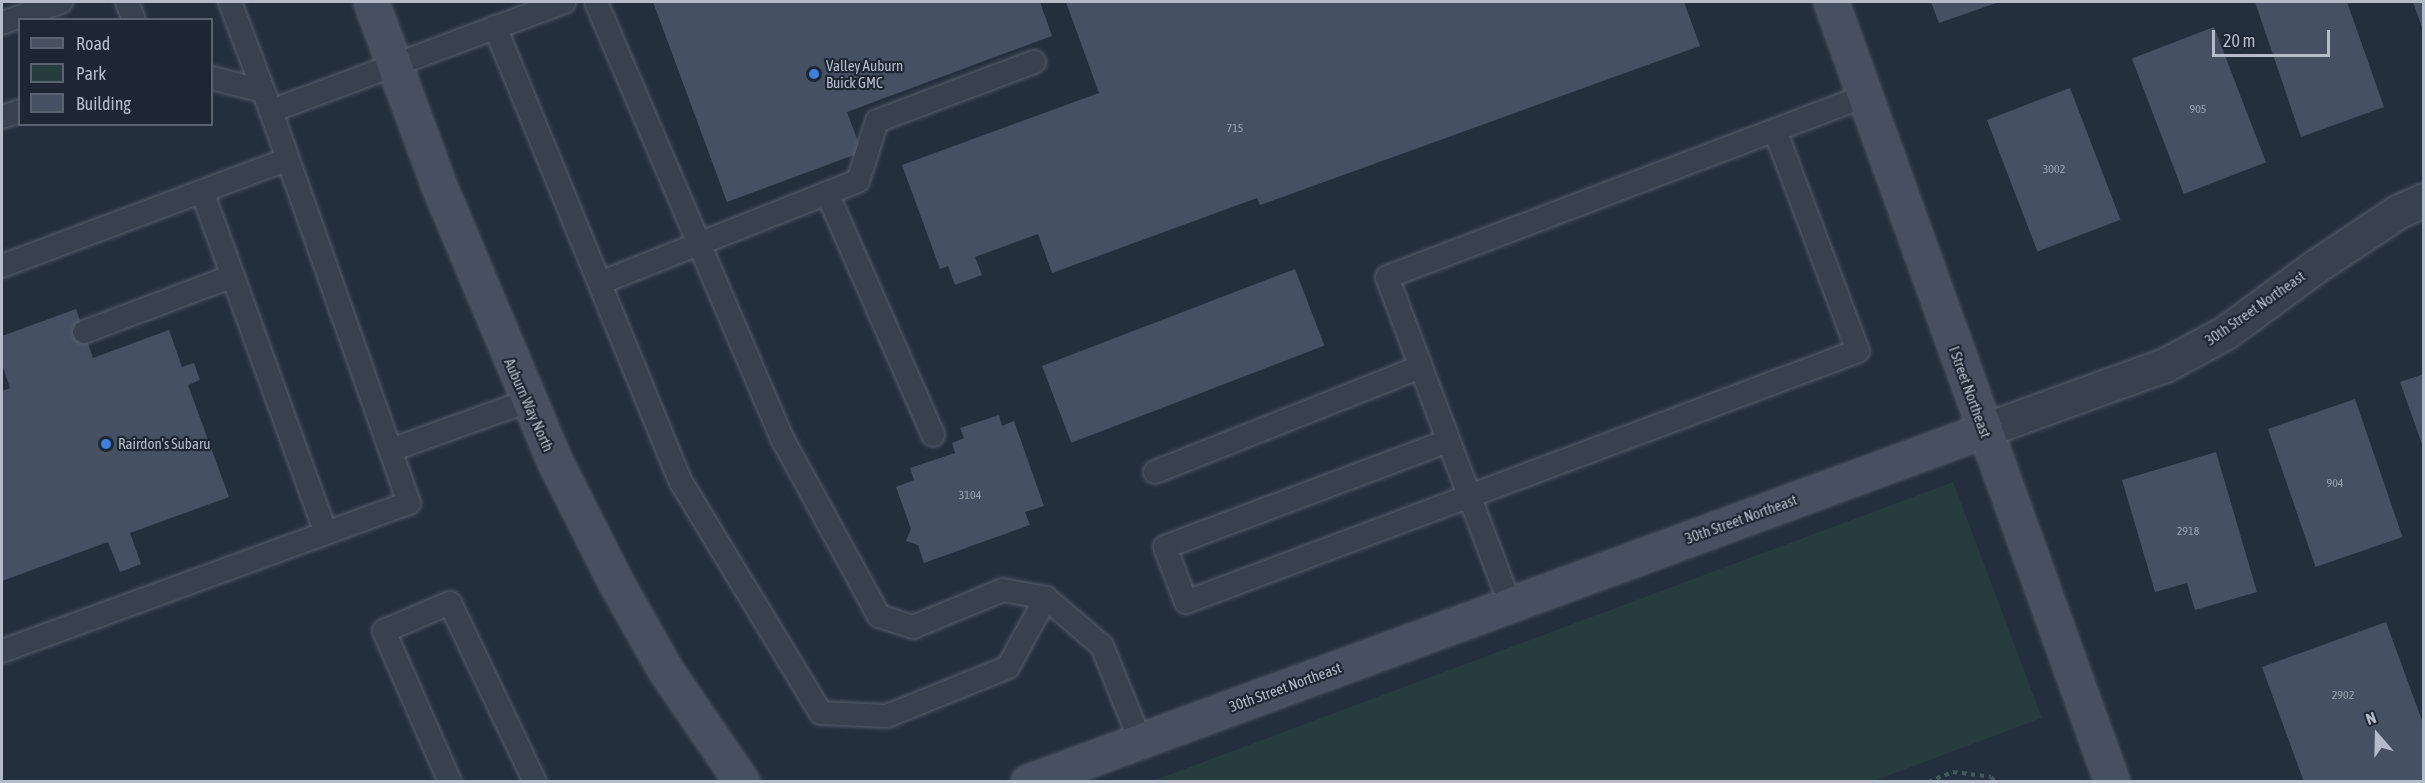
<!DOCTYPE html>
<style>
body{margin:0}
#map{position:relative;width:2425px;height:783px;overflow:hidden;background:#242f3e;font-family:"Asap Condensed",sans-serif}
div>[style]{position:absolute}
.green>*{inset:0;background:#263c3f}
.building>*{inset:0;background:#455162;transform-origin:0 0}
.path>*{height:4px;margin-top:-2px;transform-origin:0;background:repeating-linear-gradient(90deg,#44595c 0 4.5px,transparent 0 9px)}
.roads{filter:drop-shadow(0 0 2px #565f6c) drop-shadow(0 0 2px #565f6c)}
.lane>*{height:22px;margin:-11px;padding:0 11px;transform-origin:11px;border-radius:11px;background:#38414e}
.street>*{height:33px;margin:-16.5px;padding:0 16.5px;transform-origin:16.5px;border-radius:16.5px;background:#38414e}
.secondary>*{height:33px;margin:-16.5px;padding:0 16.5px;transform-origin:16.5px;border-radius:16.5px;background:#465061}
.dots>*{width:16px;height:16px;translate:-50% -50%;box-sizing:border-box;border:3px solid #1d2633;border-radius:50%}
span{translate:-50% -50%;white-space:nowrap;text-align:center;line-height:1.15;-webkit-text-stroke:4.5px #1d2633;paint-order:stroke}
.number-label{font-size:12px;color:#98a1af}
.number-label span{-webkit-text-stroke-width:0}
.poi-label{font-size:15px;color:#b4bcc9}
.left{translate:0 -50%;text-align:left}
.street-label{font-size:15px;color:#b4bcc9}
.frame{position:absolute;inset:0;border:3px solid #b4bcc9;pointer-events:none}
.legend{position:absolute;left:18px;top:18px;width:195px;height:108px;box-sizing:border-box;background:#1d2633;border:2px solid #59626f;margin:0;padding:8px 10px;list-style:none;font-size:18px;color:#b4bcc9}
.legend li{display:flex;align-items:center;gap:12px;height:30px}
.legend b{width:30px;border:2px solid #59626f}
.north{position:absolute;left:2347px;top:705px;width:60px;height:60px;-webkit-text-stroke:4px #1d2633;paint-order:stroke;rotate:340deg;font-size:16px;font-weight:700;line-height:24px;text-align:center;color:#b4bcc9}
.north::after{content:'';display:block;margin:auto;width:21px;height:27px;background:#b4bcc9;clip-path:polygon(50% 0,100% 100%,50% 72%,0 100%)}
.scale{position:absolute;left:2212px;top:30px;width:118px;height:27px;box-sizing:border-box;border:3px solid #b4bcc9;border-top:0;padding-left:8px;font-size:18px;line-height:21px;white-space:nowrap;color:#b4bcc9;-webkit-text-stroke:4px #1d2633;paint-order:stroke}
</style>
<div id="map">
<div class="green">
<i style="clip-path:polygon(1953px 482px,2042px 718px,1874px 781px,1152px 781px)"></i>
</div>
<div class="building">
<i style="clip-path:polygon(653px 2px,1040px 2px,1052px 36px,847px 112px,862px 152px,727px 202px)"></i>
<i style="clip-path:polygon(1066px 2px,1684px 2px,1700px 46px,1260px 205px,1257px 198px,1052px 273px,1038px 234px,975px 257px,982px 275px,955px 285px,948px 266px,940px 269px,902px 165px,1099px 93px)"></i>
<i style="clip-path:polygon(1931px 2px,1999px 2px,1939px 23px)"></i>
<i style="clip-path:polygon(2255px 2px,2347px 2px,2384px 107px,2301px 137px)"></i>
<i style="clip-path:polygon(2413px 2px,2424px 2px,2424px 30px,2423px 30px)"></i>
<i style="left:2214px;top:27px;width:145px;height:88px;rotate:69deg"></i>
<i style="left:2070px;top:88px;width:141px;height:89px;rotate:69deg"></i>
<i style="left:1295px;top:269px;width:82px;height:271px;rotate:69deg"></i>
<i style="clip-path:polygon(76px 309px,93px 358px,169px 330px,182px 367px,194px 363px,200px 380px,188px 385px,229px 497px,130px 533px,141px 564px,120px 572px,108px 542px,2px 581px,2px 391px,10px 388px,2px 364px,2px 336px)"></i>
<i style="clip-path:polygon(2424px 374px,2424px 447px,2423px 447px,2400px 382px)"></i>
<i style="left:2355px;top:399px;width:146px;height:92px;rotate:71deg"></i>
<i style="clip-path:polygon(999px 415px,1002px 426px,1014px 421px,1044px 506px,1025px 512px,1030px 525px,924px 563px,918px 545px,906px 541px,911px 529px,896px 487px,914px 480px,910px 468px,955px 453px,952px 443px,964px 438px,960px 428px)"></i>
<i style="clip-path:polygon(2216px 452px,2257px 592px,2195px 610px,2187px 583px,2155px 592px,2122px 480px)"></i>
<i style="clip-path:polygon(2386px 622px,2424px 726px,2424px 782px,2304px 782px,2262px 667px)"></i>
</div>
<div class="path">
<i style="left:1928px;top:782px;width:27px;rotate:-22deg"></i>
<i style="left:1953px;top:772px;width:38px;rotate:7deg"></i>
<i style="left:1991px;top:777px;width:7px;rotate:45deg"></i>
</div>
<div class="roads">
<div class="lane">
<i style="left:127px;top:2px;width:19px;rotate:69deg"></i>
<i style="left:230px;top:2px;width:116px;rotate:69.4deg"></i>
<i style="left:271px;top:111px;width:313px;rotate:-20.4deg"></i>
<i style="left:596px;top:2px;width:476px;rotate:66.9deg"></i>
<i style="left:783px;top:440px;width:200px;rotate:61.4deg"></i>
<i style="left:879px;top:616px;width:36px;rotate:18deg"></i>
<i style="left:913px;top:627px;width:97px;rotate:-22.3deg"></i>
<i style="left:1003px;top:590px;width:44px;rotate:10.5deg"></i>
<i style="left:1046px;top:598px;width:74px;rotate:40.6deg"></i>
<i style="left:1102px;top:646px;width:101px;rotate:68deg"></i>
<i style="left:2px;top:23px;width:63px;rotate:-19.6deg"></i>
<i style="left:495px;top:27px;width:492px;rotate:67.8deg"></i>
<i style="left:681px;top:482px;width:270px;rotate:58.8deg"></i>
<i style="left:821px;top:713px;width:66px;rotate:2.6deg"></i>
<i style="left:887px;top:716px;width:131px;rotate:-22deg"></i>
<i style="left:1008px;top:667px;width:79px;rotate:-61.2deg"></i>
<i style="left:212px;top:78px;width:53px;rotate:14.3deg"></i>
<i style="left:2px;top:117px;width:19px;rotate:-18deg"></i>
<i style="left:202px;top:191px;width:364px;rotate:70.1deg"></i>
<i style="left:827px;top:193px;width:264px;rotate:66.3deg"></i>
<i style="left:2px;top:266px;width:305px;rotate:-20.5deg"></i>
<i style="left:600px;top:283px;width:277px;rotate:-21.6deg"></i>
<i style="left:858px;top:181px;width:63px;rotate:-72.4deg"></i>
<i style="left:877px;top:121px;width:168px;rotate:-20.6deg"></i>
<i style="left:84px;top:332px;width:159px;rotate:-20.6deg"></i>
<i style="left:1448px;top:441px;width:302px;rotate:159.5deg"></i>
<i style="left:1165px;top:547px;width:59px;rotate:69.1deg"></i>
<i style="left:1186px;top:602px;width:717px;rotate:-20.48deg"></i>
<i style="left:1858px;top:351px;width:236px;rotate:-110.6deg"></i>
<i style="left:391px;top:450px;width:145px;rotate:-19.7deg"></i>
<i style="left:1155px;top:472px;width:285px;rotate:-21.6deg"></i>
<i style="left:1510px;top:604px;width:349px;rotate:-110.6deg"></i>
<i style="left:1387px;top:277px;width:511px;rotate:-20.74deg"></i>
<i style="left:2px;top:651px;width:433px;rotate:-20deg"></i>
<i style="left:409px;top:503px;width:416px;rotate:-109.4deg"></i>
<i style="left:450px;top:782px;width:165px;rotate:-113.6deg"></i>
<i style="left:384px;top:631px;width:72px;rotate:-23deg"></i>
<i style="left:450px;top:603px;width:198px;rotate:64.6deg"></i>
</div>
<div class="street">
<i style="left:1984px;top:430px;width:192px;rotate:-19.8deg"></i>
<i style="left:2165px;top:365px;width:69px;rotate:-28.4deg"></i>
<i style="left:2226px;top:332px;width:112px;rotate:-36.3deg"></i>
<i style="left:2316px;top:266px;width:100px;rotate:-33.5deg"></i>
<i style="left:2399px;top:211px;width:27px;rotate:-24deg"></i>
</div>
<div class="secondary">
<i style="left:371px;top:2px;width:196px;rotate:69.7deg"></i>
<i style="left:439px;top:186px;width:299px;rotate:67.2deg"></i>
<i style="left:555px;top:462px;width:133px;rotate:63.2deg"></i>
<i style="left:615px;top:581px;width:103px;rotate:60.5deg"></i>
<i style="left:666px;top:671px;width:135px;rotate:55.6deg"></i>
<i style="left:1831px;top:2px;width:829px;rotate:70.19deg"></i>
<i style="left:1028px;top:782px;width:1019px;rotate:-20.21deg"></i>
</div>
</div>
<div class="dots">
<i style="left:814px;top:74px;background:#3f7fe0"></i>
<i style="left:106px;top:444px;background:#3f7fe0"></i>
</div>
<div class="number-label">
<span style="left:2198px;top:110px">905</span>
<span style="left:1235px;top:129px">715</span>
<span style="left:2054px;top:170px">3002</span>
<span style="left:2335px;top:484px">904</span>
<span style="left:970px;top:496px">3104</span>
<span style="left:2188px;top:532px">2918</span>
<span style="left:2343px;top:696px">2902</span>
</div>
<div class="poi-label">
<span class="left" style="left:826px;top:74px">Valley Auburn<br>Buick GMC</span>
<span class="left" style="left:118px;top:444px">Rairdon's Subaru</span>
</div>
<div class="street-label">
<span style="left:2255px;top:308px;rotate:-35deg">30th Street Northeast</span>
<span style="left:1970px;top:392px;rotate:70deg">I Street Northeast</span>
<span style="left:529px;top:405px;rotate:66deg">Auburn Way North</span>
<span style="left:1741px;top:519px;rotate:-20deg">30th Street Northeast</span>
<span style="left:1285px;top:687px;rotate:-20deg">30th Street Northeast</span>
</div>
<div class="frame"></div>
<ul class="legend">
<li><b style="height:8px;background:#465061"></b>Road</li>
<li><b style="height:16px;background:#263c3f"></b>Park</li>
<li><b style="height:16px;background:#455162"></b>Building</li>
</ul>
<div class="north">N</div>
<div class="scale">20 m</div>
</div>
